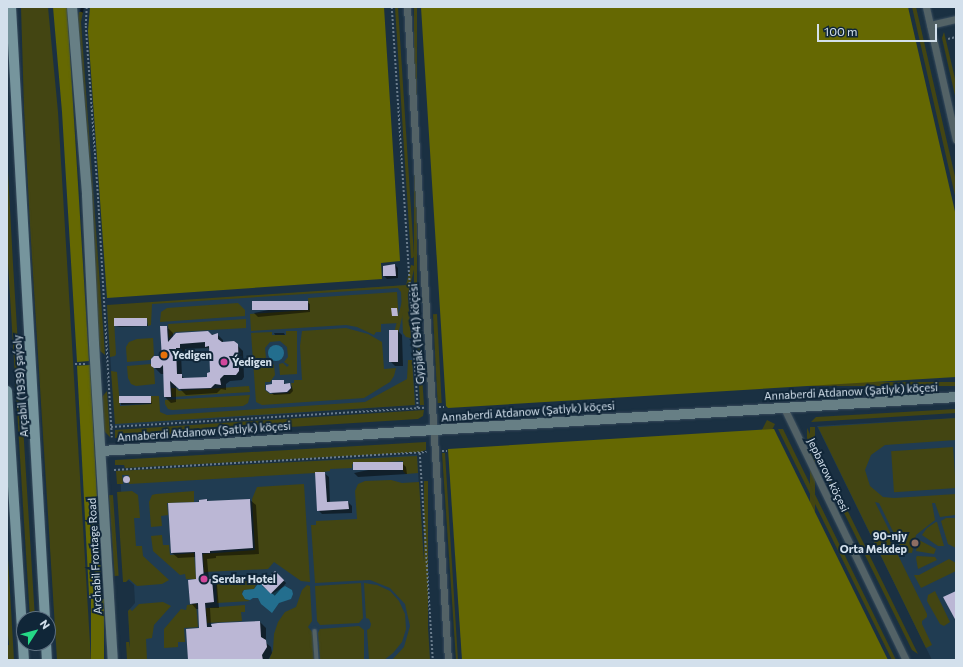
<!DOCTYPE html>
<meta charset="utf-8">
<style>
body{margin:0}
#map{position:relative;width:963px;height:667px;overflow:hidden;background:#1a3042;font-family:Commissioner,sans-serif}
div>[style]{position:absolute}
.built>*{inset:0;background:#203c52;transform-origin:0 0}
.green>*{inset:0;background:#434512;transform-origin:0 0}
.forest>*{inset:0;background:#656802;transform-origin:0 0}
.water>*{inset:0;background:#236e8e}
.round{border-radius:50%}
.shadow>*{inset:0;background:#0007;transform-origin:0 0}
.building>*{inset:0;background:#bbb7d5;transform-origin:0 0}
.path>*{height:1.5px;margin-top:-0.75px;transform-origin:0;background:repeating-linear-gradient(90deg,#697b8b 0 2px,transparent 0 4px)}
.roads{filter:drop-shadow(0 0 1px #384c5d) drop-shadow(0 0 1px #384c5d)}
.lane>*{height:3.5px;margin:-1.75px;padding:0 1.75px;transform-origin:1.75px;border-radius:1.75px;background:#536266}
.street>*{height:7px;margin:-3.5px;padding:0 3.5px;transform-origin:3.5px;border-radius:3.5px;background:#536266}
.secondary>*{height:10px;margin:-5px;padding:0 5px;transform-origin:5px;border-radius:5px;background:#677f85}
.primary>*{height:10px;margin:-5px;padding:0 5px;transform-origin:5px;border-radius:5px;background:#76959d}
.dots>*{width:11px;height:11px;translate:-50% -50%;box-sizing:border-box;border:2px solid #102638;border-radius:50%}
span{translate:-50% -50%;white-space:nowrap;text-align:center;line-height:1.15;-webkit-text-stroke:4px #102638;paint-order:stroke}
.street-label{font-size:11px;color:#d3e0ec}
.poi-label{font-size:11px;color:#d3e0ec;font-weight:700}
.left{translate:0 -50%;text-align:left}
.right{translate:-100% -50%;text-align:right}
.frame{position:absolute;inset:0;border:8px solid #d3e0ec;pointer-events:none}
.north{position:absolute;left:16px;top:611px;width:40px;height:40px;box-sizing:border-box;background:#102638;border:1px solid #5e7080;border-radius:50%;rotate:54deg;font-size:11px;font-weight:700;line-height:16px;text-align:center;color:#d3e0ec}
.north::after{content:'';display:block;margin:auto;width:14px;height:18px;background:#25d886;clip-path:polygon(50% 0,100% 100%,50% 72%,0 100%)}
.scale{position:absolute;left:817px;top:24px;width:120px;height:18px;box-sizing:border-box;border:2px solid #d3e0ec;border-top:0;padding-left:5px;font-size:12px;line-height:14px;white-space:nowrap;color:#d3e0ec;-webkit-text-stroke:3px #102638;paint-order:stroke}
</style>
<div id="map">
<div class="built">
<i style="left:407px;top:285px;width:120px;height:301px;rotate:86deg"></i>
<i style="clip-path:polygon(956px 418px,956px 660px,932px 660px,817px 426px)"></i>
<i style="clip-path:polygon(417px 455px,430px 660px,131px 660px,128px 611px,135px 603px,134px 585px,126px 578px,120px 472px)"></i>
</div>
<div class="green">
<i style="clip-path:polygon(21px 7px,48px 7px,58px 112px,91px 660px,57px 660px,30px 226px,24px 108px)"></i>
<i style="clip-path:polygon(395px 7px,398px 7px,414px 256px,413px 258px,411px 258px)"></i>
<i style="left:414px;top:7px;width:3px;height:299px"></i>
<i style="clip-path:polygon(912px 7px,916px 7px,956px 181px,956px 200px)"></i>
<i style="clip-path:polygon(79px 12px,83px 12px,81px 22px,105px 355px,100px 351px,99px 345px,77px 22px)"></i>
<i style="clip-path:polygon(944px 32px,956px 83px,956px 100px,942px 38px)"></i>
<i style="clip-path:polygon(7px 153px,13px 264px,35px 619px,30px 619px,8px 264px)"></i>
<i style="left:411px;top:265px;width:4px;height:77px;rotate:14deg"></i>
<i style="clip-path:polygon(407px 285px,411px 338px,406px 337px,403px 333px,401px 292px,398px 288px,152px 304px,151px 325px,148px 326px,147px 318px,114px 320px,116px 354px,115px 356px,110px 357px,107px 305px)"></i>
<i style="clip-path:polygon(397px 292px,399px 323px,381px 324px,381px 332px,376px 332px,374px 335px,357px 327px,346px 325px,251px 331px,250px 314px,309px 310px,308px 298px)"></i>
<i style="clip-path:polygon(238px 303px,245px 310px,245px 316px,160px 322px,161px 312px,167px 308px)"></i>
<i style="left:437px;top:314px;width:89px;height:4px;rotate:87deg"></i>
<i style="clip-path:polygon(246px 319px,246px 328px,175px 332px,169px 338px,168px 324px)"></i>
<i style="clip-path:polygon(346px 328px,368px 334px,382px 342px,384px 369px,396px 368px,394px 376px,390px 382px,364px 398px,262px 405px,256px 402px,251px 333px,272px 332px,272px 335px,286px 335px,286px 331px,297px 331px,297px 374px,280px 375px,279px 364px,283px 363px,287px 367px,289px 365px,284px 362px,288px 357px,287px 347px,280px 341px,270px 342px,265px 348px,266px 358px,274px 365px,275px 375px,270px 382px,265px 382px,265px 390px,270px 394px,288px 393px,292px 388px,291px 383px,294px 383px,294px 380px,302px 380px,300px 346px,302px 331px)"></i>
<i style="clip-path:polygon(153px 338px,154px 355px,150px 360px,127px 362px,126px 347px,129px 342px,137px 339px)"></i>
<i style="clip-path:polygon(417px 348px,420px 348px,424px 405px,420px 405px)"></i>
<i style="clip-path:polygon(408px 360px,412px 360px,415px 405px,115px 424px,111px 371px,117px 372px,120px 406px,151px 404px,151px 396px,159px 396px,160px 412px,167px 415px,365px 402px,407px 379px)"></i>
<i style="clip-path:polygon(151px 364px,154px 369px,155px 384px,136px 386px,131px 384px,128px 378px,127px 366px)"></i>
<i style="left:956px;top:382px;width:4px;height:504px;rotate:90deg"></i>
<i style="clip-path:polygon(249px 386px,250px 392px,172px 397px,171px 388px,176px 388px,179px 391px)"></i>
<i style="clip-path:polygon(107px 391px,110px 437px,104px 431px,102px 397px)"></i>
<i style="clip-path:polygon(250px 395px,248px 403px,243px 406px,172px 410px,168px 409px,165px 404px,165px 400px)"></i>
<i style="clip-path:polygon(956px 409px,956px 413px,811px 422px,816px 417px)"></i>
<i style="clip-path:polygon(424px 410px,423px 416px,418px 419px,115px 438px,115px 430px)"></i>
<i style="clip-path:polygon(956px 418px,956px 440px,885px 445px,871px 455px,865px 470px,870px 486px,883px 497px,894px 498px,956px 494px,955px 515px,940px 517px,935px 503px,932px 503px,935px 520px,916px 535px,912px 553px,903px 552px,879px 503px,875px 502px,892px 536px,889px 537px,927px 614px,927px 617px,922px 621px,922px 624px,932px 645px,926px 648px,818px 427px)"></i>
<i style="left:767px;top:420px;width:9px;height:314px;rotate:27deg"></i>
<i style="left:810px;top:427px;width:5px;height:250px"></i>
<i style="clip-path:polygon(807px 428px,918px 654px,912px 650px,807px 438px)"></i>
<i style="clip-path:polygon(778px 429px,783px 429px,896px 660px,892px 660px)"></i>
<i style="clip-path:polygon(426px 442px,426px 450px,420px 452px,125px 468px,124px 465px,115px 465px,115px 460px)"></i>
<i style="left:953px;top:447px;width:41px;height:62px;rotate:86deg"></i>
<i style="clip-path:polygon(442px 453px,445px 453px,458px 660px,456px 660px)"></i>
<i style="clip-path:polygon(417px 456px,418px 473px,406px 474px,403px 471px,403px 461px,352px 464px,352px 468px,330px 469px,330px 471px,315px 473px,129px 484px,129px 475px,122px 475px,123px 484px,117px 484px,116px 471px)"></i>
<i style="clip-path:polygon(391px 480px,402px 483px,419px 482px,430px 660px,392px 660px,404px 647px,410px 626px,405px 604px,390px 588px,370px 580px,315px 583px,311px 525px,316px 525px,316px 521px,357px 519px,355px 491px,358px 484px,365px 481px)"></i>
<i style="left:424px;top:481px;width:4px;height:179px"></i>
<i style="clip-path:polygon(304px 484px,310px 582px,301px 581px,274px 562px,268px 569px,204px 572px,203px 554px,255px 550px,252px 499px,257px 487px)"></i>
<i style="clip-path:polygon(132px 491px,138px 495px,140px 518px,134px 518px,136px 546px,142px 546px,143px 556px,169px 580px,162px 584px,137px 586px,129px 579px,126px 582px,123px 582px,117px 492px)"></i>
<i style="clip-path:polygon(194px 491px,194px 502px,167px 503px,168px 515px,161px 516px,162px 526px,151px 527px,149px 502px,152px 495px,156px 494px)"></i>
<i style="left:113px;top:495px;width:81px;height:4px;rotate:86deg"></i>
<i style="clip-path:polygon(946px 518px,956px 518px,956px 548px,948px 544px,941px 521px)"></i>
<i style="clip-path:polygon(936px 522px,937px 522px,944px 546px,938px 546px,922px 535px,927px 528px)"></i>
<i style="clip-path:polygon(162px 535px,163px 545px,169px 545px,170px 555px,194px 553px,196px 579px,186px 579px,185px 574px,180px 575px,153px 551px,151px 536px)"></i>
<i style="clip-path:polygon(919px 540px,936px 549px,934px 554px,916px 551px)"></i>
<i style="clip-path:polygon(7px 541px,14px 660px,7px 660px,7px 645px,9px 645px,7px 626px)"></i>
<i style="clip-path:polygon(917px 556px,935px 557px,937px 560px,918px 569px,916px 558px)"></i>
<i style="clip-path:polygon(949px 559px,956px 563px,956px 571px,921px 588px,914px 575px,919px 575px)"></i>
<i style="clip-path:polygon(249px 575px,252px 580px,258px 580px,254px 589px,244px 590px,242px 592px,245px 599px,250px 601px,217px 603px,216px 577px)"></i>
<i style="clip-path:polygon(361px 583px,363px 618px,359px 623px,320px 625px,317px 621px,315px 586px)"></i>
<i style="clip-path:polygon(364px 583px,377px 585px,390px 591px,399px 601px,405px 614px,406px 629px,402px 642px,393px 653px,384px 660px,369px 660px,367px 630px,370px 628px,371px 624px,369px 619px,366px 618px)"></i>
<i style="clip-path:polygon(307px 585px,310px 586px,312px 621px,308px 627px,313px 633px,314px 660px,269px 660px,273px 650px,274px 634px,278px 622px,285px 612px,296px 607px,302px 590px)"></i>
<i style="clip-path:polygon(935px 591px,950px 622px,944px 626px,940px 624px,927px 601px,928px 595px)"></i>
<i style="clip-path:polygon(163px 602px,171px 606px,154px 625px,152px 638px,146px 639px,147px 660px,127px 660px,126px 642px,129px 642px,130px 648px,128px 611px,130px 609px,132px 611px,139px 604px)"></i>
<i style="clip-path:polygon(196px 604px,198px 627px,184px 628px,185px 642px,178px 642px,178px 647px,164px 648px,164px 629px,181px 609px,186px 610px,187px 605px)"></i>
<i style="clip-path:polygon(245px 605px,245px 612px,241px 612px,242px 621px,207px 623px,206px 608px)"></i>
<i style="clip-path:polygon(359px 626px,364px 630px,364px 660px,320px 660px,318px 633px,320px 629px)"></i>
</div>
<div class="forest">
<i style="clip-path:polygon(53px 7px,67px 7px,89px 361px,77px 362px,62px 112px)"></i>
<i style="clip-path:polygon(90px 7px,384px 7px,400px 261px,381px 263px,382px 279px,107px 298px,88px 31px)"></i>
<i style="clip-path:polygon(421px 7px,908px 7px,956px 216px,956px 377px,448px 408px,446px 406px)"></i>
<i style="left:90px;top:365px;width:230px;height:13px;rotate:87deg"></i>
<i style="clip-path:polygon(774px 429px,888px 660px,462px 660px,448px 449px)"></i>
<i style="left:91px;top:599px;width:13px;height:61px"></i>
</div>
<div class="water">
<i class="round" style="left:268px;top:345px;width:16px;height:16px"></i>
<i style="clip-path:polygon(261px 580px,265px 582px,262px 586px,272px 594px,285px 586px,292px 590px,293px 594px,291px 599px,279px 603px,272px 613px,261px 604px,258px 598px,253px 598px,250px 600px,245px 599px,242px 594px,244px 590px,254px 589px)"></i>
</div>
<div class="shadow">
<i style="clip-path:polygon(81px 7px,84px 7px,83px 13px,80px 11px)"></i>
<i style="clip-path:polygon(395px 265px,398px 268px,398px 278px,387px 279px,384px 276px,384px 267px)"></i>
<i style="clip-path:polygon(307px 302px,310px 304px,310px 312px,258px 317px,254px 313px)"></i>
<i style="clip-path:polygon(146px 319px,148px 326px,116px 327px)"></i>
<i style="clip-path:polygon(evenodd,167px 327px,173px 333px,173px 338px,217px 334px,223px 340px,223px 343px,234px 342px,243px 351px,244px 377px,242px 380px,230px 381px,226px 384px,226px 390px,221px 389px,217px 393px,186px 395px,176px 385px,176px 402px,171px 403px,165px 397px,164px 374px,161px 374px,152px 365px,163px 361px,167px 327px,208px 348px,210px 350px,211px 373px,208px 377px,185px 379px,182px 376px,181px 353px,185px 353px,185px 349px,208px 348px)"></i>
<i style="clip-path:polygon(398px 331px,402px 335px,403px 366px,395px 366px,391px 362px)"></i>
<i style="clip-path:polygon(274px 333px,284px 333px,285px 335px,275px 335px)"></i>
<i style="clip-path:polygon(283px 381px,286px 385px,290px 384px,292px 387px,293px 391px,290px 394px,274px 395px,267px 389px)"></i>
<i style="clip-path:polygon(150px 397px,152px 404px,121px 405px,121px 399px)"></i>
<i style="clip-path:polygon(402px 463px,406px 467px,407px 474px,358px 477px,354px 473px)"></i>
<i style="clip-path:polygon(324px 473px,329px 477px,330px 503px,348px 502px,352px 506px,352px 513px,322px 514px,318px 510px)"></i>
<i style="clip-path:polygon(124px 477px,129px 479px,129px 482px,123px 481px)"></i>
<i style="clip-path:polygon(207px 500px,209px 502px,250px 500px,256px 505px,259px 554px,216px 556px,216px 558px,207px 559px,209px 580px,212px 580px,217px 585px,219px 608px,210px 608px,211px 626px,260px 622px,266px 628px,266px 643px,271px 647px,272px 653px,268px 660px,189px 660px,200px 629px,199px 609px,196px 609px,191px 603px,197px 580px,196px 557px,178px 558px,172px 553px,200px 503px)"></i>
<i style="left:275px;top:573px;width:15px;height:17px;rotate:42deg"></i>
</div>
<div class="building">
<i style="clip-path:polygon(395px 264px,396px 276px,383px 276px,383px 266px)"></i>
<i style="left:308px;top:301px;width:9px;height:56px;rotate:90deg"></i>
<i style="clip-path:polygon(391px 308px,397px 308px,398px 316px,392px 316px)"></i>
<i style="left:147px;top:318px;width:8px;height:33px;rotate:90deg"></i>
<i style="clip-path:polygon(evenodd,160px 326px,167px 326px,168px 342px,176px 333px,208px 331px,212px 335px,218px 333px,218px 339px,222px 342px,234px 341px,238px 344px,239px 371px,236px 375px,224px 375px,220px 379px,221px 385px,215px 384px,211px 388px,179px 389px,170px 381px,171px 397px,164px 397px,163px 365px,160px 368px,154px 368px,151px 366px,151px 359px,154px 356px,159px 356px,162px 359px,160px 326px,205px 342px,205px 347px,209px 346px,210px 372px,207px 373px,207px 377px,182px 378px,182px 374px,177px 374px,176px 348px,180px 348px,180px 344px,205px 342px)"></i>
<i style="left:389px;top:330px;width:9px;height:32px"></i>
<i style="clip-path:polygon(272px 380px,284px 380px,284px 384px,290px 383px,291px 388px,287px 392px,270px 393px,266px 390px,266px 385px,272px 384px)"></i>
<i style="left:151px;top:396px;width:7px;height:32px;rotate:90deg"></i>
<i style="left:403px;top:462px;width:8px;height:50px;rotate:90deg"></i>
<i style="clip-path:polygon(315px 472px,325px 472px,327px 502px,348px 501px,349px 509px,317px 511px)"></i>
<i class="round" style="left:122.5px;top:475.5px;width:7px;height:7px"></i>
<i style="clip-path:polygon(207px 499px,207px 501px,250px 499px,253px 548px,210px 551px,210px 553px,202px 553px,204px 579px,212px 579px,214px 602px,205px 603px,207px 627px,212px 627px,211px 624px,218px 623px,260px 621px,261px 637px,266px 640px,267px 647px,262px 655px,263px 660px,188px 660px,186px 629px,199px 628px,198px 603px,190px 604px,188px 580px,196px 579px,195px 552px,171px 553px,168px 503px,199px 502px,199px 500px)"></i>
<i style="left:275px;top:571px;width:13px;height:19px;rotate:45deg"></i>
<i style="clip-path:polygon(956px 591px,956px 621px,943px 597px)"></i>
</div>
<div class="path">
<i style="left:87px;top:7px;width:19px;rotate:93deg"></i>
<i style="left:86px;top:26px;width:167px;rotate:85.9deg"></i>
<i style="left:98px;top:193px;width:245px;rotate:86.7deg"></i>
<i style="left:392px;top:7px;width:402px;rotate:86.3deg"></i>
<i style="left:948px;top:39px;width:8px;rotate:-14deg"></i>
<i style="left:75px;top:364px;width:12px"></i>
<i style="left:439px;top:407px;width:5px"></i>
<i style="left:111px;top:427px;width:314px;rotate:-3.5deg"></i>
<i style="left:442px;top:451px;width:5px"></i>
<i style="left:420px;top:453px;width:207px;rotate:86.4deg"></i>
<i style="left:114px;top:470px;width:313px;rotate:-3.3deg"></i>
<i style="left:89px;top:597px;width:12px"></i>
</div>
<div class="roads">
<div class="lane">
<i style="left:315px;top:631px;width:29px;rotate:86deg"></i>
</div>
<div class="street">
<i style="left:407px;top:7px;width:654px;rotate:86.41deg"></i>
<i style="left:926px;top:7px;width:136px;rotate:77.3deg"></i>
<i style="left:930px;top:25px;width:27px;rotate:-13deg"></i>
<i style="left:784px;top:408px;width:280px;rotate:64.2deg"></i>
</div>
<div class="secondary">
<i style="left:72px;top:7px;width:189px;rotate:85.4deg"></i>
<i style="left:87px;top:195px;width:149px;rotate:87.3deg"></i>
<i style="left:94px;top:344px;width:317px;rotate:86.6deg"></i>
<i style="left:101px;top:451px;width:857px;rotate:-3.61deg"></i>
</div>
<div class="primary">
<i style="left:11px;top:7px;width:613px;rotate:86.82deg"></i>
<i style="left:7px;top:391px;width:270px;rotate:86.4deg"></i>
<i style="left:46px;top:643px;width:17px;rotate:87deg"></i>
</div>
</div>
<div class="dots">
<i style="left:164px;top:355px;background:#e8710a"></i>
<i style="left:224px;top:362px;background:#d1479c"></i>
<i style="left:915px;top:543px;background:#8d6e63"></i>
<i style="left:204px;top:579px;background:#d1479c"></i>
</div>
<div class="street-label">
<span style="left:417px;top:334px;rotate:-94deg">Gypjak (1941) köçesi</span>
<span style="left:21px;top:386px;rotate:-94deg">Arçabil (1939) şaýoly</span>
<span style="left:851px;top:392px;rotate:-3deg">Annaberdi Atdanow (Şatlyk) köçesi</span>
<span style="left:528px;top:412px;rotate:-4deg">Annaberdi Atdanow (Şatlyk) köçesi</span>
<span style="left:204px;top:432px;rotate:-4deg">Annaberdi Atdanow (Şatlyk) köçesi</span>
<span style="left:828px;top:475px;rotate:64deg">Jepbarow köçesi</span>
<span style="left:95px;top:556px;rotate:-93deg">Archabil Frontage Road</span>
</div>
<div class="poi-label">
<span class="left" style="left:172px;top:355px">Yedigen</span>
<span class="left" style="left:232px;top:362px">Ýedigen</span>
<span class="right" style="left:907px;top:543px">90-njy<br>Orta Mekdep</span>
<span class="left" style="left:212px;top:579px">Serdar Hotel</span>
</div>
<div class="frame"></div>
<div class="north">N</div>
<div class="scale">100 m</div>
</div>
